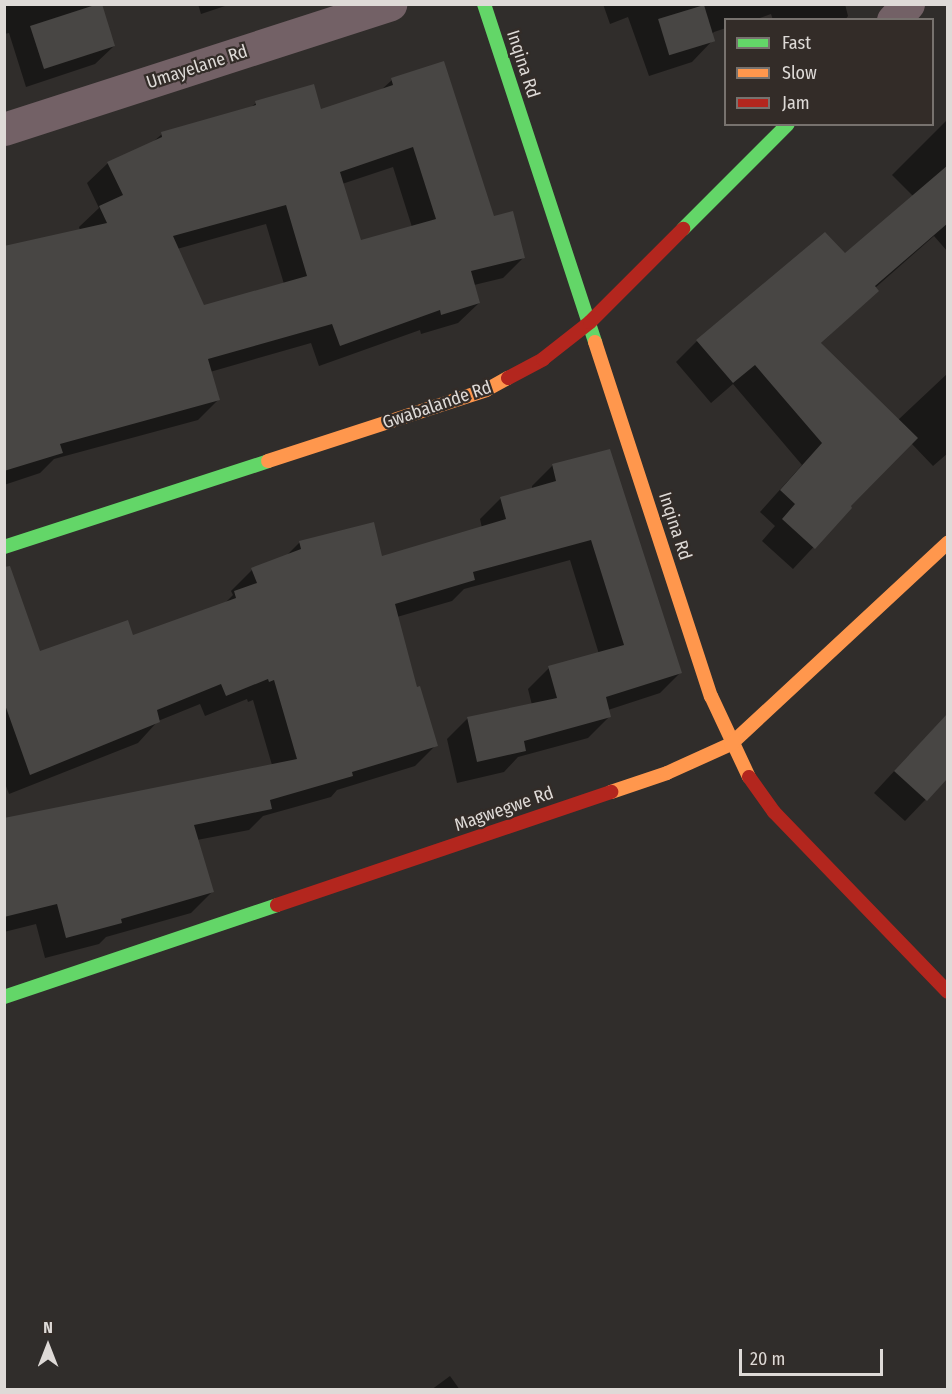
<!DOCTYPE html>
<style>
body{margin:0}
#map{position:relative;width:952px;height:1394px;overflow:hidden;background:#302d2b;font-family:"Fira Sans Condensed",sans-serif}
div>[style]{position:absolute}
.shadow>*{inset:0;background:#0007}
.building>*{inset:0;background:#484644;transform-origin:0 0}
.street>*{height:33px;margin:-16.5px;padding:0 16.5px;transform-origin:16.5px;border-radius:16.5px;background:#736166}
.fast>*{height:14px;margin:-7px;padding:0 7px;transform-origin:7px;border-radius:7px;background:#63d668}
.slow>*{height:14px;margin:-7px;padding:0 7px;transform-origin:7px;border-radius:7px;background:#ff974d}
.jam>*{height:14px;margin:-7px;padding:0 7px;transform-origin:7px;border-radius:7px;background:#b3261e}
span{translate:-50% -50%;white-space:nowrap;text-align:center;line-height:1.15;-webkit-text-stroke:4.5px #332c28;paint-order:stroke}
.street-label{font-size:18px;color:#dedad7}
.frame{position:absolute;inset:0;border:6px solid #dedad7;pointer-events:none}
.legend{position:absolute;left:724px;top:18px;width:210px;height:108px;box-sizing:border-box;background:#332c28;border:2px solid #77726e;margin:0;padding:8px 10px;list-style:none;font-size:18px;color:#dedad7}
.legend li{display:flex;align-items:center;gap:12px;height:30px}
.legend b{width:30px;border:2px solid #77726e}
.north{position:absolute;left:18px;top:1316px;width:60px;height:60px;-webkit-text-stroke:4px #332c28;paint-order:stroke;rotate:0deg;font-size:16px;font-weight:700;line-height:24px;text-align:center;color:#dedad7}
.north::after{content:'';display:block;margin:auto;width:21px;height:27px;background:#dedad7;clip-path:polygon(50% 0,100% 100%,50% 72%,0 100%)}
.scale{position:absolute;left:739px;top:1349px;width:144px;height:27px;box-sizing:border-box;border:3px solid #dedad7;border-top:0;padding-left:8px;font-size:18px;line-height:21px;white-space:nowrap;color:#dedad7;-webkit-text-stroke:4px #332c28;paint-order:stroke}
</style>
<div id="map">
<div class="shadow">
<i style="clip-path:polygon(4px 4px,101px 4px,114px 46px,95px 64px,26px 87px,9px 33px,4px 34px)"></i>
<i style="clip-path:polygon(198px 4px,231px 4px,201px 14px)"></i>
<i style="clip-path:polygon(603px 4px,845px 4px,848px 16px,845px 20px,773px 20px,771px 14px,754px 20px,726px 20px,726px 28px,714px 32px,712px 34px,713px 40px,692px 62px,649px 76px,628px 17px,610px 24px)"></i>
<i style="clip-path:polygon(evenodd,392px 80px,523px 258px,503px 278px,474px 285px,479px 303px,458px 323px,421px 334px,420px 330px,319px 366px,311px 343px,210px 372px,219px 399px,198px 420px,54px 459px,40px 473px,4px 485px,4px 248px,80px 230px,79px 227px,99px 208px,87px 183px,108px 163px,153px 142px,162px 134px,249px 109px,256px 103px,320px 111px,381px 90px,392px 80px,393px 167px,412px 227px,360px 242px,342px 184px,393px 167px,392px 80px,266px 224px,284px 284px,203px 307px,177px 249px,266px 224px)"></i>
<i style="clip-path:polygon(948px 119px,948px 252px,934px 236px,875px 288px,877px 291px,820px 344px,898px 420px,948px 373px,948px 453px,933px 466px,911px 443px,848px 506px,850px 508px,793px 569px,762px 541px,775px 526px,760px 512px,802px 465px,733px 384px,711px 403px,676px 362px,697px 341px,845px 255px,913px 196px,892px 175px)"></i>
<i style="clip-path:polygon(553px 465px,681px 672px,660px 693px,608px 710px,609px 717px,588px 738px,518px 757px,504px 772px,457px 783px,447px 739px,468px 718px,532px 705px,528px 689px,549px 668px,599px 654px,570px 560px,464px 589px,452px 601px,397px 617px,416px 689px,436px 745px,415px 766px,337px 790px,331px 797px,263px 816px,249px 830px,197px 840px,212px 892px,191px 913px,106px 937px,99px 944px,45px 958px,36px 924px,4px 932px,4px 819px,272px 765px,253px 700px,248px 702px,247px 699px,205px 716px,200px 704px,158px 721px,138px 743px,9px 794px,4px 781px,4px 643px,39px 653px,133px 637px,224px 604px,233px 595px,231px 591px,252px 570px,286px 556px,299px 543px,373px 524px,381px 558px,482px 528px,480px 519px,501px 498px,532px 489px,532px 486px)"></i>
<i style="clip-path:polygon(909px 755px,948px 776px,905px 821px,874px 793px)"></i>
<i style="clip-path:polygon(450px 1376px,460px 1390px,431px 1390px)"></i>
</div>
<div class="building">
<i style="clip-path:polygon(98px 4px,102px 4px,115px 46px,44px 69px,30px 26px)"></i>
<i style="left:704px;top:5px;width:38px;height:48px;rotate:73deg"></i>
<i style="clip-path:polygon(evenodd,444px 61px,494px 216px,513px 211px,525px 258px,471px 271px,480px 303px,441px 315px,440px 310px,340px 346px,332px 324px,208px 359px,220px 400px,60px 444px,63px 453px,4px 471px,4px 246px,107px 223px,99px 206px,123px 195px,107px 162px,162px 137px,161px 132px,256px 105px,255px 101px,314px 84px,321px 109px,393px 85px,391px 78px,444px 61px,413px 147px,436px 219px,361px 240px,340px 172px,413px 147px,444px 61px,286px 205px,307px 276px,204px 305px,173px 236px,286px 205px)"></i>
<i style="clip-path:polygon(948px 165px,948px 223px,875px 286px,879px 291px,821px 343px,918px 438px,851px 506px,852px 508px,815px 549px,782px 519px,795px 504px,780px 490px,822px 443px,755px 365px,733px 383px,696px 340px,825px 232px,845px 253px)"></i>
<i style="clip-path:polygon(610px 449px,682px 673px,606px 697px,611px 717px,524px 741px,526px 751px,477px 762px,467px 717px,557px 698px,548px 666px,624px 645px,591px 540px,473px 572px,475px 580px,395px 604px,417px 687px,420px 686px,438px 746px,352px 772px,353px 776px,270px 800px,272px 809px,194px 825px,214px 892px,121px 919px,122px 923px,66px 938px,57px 904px,4px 917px,4px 818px,297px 759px,274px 680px,269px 682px,268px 679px,226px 696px,221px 684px,157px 710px,160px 722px,30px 775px,4px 702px,4px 567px,10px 566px,40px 651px,128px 620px,133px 635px,236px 598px,234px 591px,257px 583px,251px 568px,301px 549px,299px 541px,374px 522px,382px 556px,506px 519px,500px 497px,556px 481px,552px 464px)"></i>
<i style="clip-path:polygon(948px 713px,948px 778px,927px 801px,894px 771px)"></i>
</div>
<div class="street">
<i style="left:893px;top:20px;width:22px;rotate:-47deg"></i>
<i style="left:4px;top:129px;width:406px;rotate:-17.9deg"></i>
</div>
<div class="fast">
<i style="left:484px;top:4px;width:356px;rotate:71.8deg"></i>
<i style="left:683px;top:229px;width:148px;rotate:-45deg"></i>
<i style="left:4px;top:547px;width:278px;rotate:-18deg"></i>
<i style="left:4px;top:997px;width:288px;rotate:-18.6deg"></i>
</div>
<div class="slow">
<i style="left:595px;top:342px;width:373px;rotate:71.9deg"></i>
<i style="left:711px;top:696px;width:89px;rotate:64.9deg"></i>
<i style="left:268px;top:461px;width:229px;rotate:-18deg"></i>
<i style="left:486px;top:390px;width:25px;rotate:-29deg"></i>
<i style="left:611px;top:792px;width:59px;rotate:-18.7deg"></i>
<i style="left:667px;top:773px;width:70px;rotate:-24.4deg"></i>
<i style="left:731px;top:744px;width:296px;rotate:-42.9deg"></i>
</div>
<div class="jam">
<i style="left:508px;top:378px;width:40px;rotate:-28deg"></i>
<i style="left:543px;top:359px;width:60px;rotate:-38.2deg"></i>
<i style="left:590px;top:322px;width:132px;rotate:-45deg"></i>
<i style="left:749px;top:777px;width:43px;rotate:54.5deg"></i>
<i style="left:774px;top:812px;width:250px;rotate:46deg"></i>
<i style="left:277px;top:905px;width:353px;rotate:-18.7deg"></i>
</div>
<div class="street-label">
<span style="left:523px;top:64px;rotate:72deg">Inqina Rd</span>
<span style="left:197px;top:67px;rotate:-18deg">Umayelane Rd</span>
<span style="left:437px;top:405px;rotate:-19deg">Gwabalande Rd</span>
<span style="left:675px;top:526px;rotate:72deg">Inqina Rd</span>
<span style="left:504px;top:809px;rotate:-19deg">Magwegwe Rd</span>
</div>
<div class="frame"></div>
<ul class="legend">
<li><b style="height:8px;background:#63d668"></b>Fast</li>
<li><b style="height:8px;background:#ff974d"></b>Slow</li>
<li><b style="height:8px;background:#b3261e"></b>Jam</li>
</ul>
<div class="north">N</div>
<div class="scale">20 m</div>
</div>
